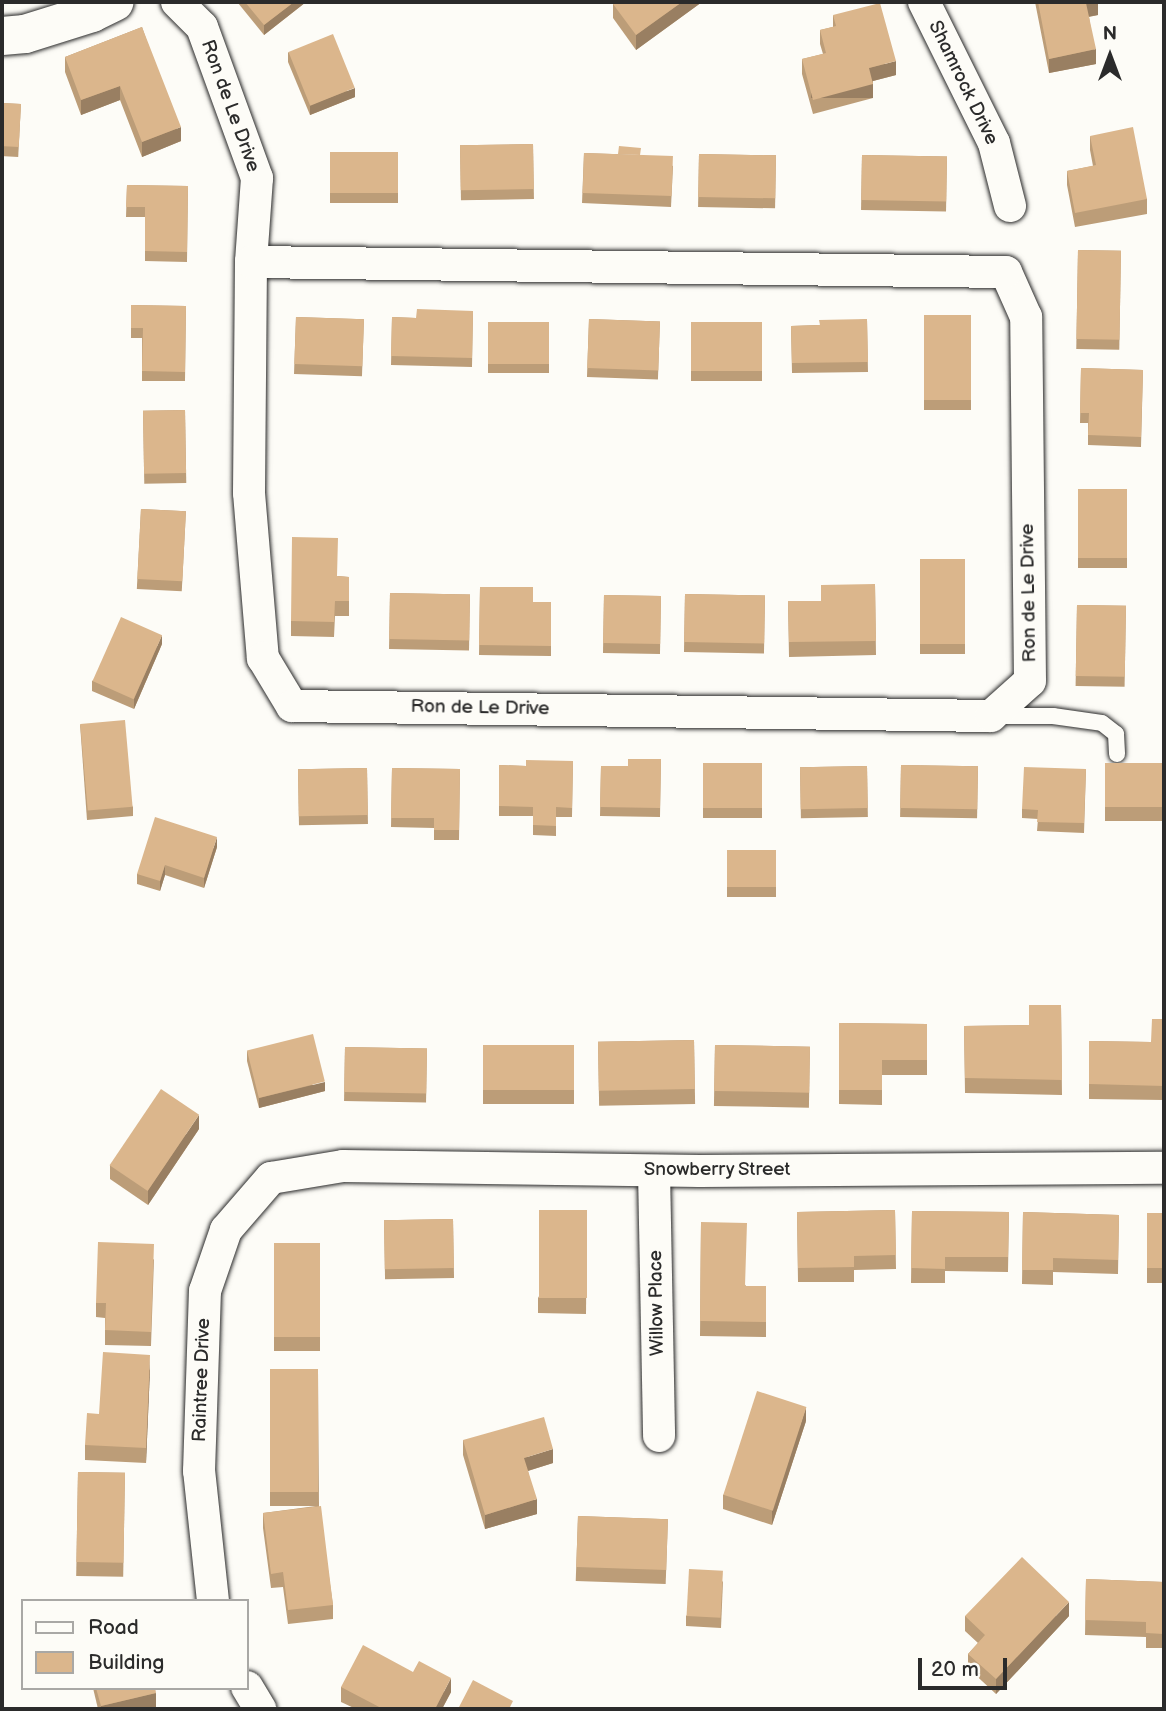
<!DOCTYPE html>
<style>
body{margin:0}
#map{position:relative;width:1166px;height:1711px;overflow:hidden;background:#fdfcf7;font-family:"Balsamiq Sans",sans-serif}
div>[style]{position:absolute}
.roads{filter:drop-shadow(0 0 2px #2b2b2b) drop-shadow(0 0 2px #2b2b2b)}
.service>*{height:16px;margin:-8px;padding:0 8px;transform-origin:8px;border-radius:8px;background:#fdfcf7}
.minor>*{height:32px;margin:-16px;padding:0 16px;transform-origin:16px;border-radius:16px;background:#fdfcf7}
.tertiary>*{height:38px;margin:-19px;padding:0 19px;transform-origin:19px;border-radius:19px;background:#fdfcf7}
.wall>*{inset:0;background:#bc9d78;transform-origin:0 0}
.shaded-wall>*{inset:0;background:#997f62;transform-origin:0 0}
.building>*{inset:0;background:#dbb68c;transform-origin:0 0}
span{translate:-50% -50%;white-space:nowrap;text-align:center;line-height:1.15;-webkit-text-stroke:5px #fdfcf7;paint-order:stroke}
.street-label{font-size:19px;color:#2b2b2b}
.frame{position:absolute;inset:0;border:4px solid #2b2b2b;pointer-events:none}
.legend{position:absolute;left:21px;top:1599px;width:228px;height:91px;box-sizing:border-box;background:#fdfcf7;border:2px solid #a9a8a5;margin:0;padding:9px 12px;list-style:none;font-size:21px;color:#2b2b2b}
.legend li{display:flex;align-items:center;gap:14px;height:35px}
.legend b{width:35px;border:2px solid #a9a8a5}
.north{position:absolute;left:1075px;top:21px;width:70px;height:70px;-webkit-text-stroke:5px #fdfcf7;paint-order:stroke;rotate:0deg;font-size:19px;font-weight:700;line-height:28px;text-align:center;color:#2b2b2b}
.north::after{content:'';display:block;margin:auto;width:24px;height:32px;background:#2b2b2b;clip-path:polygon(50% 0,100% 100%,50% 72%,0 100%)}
.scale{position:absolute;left:918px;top:1658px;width:89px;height:32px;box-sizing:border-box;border:4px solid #2b2b2b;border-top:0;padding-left:9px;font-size:21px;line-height:24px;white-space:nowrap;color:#2b2b2b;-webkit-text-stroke:5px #fdfcf7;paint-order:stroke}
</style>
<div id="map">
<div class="roads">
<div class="service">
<i style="left:994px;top:716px;width:59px"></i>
<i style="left:1053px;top:716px;width:49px;rotate:8.1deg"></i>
<i style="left:1102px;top:723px;width:18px;rotate:38deg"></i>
<i style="left:1116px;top:734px;width:20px;rotate:87deg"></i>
</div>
<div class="minor">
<i style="left:177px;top:2px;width:35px;rotate:45deg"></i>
<i style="left:202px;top:27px;width:161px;rotate:70deg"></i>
<i style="left:257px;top:178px;width:84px;rotate:94.1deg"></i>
<i style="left:251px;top:262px;width:231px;rotate:90.5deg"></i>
<i style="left:249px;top:493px;width:166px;rotate:85.2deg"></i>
<i style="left:263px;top:658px;width:56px;rotate:58.9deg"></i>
<i style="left:292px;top:706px;width:699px;rotate:0.82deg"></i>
<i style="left:991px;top:716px;width:52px;rotate:-41.9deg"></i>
<i style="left:1030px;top:681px;width:364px;rotate:-90.6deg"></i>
<i style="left:1026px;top:317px;width:49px;rotate:-114deg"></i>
<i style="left:1006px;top:272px;width:755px;rotate:-179.24deg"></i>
<i style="left:924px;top:2px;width:157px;rotate:63.6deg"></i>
<i style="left:994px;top:143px;width:65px;rotate:75.7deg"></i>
<i style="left:654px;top:1171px;width:265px;rotate:88.9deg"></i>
<i style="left:213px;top:1601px;width:131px;rotate:-96.1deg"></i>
<i style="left:199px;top:1471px;width:180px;rotate:-88.1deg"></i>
<i style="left:205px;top:1291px;width:65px;rotate:-71deg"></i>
<i style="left:226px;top:1230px;width:69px;rotate:-49.1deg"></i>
<i style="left:271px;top:1178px;width:73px;rotate:-9.5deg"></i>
<i style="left:343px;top:1166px;width:357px;rotate:0.8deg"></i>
<i style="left:700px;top:1171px;width:464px;rotate:-0.4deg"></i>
<i style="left:247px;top:1687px;width:26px;rotate:59deg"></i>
</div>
<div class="tertiary">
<i style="left:2px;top:36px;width:23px;rotate:-5deg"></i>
<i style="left:25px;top:34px;width:70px;rotate:-17.4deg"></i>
<i style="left:92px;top:13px;width:25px;rotate:-26deg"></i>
</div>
</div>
<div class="wall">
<i style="clip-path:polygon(238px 2px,306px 2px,264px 35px,238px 3px)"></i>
<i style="clip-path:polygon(616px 2px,702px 2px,636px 50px,613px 18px,613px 4px)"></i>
<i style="clip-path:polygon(1035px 2px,1098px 2px,1098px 15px,1089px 17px,1096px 64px,1049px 73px)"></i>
<i style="clip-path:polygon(833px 15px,896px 75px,873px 81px,873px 98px,813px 114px,802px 74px,802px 59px,823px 54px,820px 44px,820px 30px,833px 27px)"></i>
<i style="clip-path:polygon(142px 27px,181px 141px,142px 157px,120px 100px,81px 115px,65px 72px,65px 57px)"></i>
<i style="clip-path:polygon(288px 52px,355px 97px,310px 115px,288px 62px)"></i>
<i style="left:2px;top:103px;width:19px;height:53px;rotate:3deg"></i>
<i style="clip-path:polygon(1090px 136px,1147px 199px,1147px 214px,1075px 227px,1067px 185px,1067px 171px,1093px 166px,1090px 150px)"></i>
<i style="left:533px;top:144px;width:55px;height:73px;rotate:89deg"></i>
<i style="left:330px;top:152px;width:68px;height:51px"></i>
<i style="clip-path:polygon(584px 153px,640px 155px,673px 166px,671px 207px,582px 203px)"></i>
<i style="left:699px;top:154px;width:77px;height:53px;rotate:1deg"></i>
<i style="left:862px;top:155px;width:85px;height:55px;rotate:1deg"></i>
<i style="clip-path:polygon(127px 185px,188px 186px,187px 262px,145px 261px,145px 217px,126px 217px)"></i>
<i style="left:1078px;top:250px;width:43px;height:99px;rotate:1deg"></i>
<i style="clip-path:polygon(131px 305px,186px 306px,185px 381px,142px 381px,142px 338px,131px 338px)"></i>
<i style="clip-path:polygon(473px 311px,472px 367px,391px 365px,392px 317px,416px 318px)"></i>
<i style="left:924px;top:315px;width:47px;height:95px"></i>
<i style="left:296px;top:317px;width:68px;height:57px;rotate:2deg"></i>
<i style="left:589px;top:319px;width:71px;height:58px;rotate:2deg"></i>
<i style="clip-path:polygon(867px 319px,868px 372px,792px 373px,791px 326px,819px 325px)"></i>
<i style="left:488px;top:322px;width:61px;height:51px"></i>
<i style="left:691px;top:322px;width:71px;height:59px"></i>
<i style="clip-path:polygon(1081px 368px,1143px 370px,1141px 447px,1088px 445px,1088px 423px,1080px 423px)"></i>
<i style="left:185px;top:410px;width:73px;height:42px;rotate:89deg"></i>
<i style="left:1078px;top:489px;width:49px;height:79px"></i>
<i style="left:141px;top:509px;width:45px;height:80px;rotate:3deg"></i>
<i style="left:920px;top:559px;width:45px;height:95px"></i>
<i style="clip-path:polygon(338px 576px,349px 577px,349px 616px,335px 616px,334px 637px,291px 636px,291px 621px)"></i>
<i style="clip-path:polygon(875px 584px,876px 655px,789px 657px,788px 601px,821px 601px)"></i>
<i style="clip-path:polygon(480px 587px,533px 602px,551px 602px,551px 656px,479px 655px)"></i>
<i style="left:390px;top:593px;width:80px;height:56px;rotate:1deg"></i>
<i style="left:685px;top:594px;width:80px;height:58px;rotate:1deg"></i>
<i style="left:604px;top:595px;width:57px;height:58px;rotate:1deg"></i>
<i style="left:1077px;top:605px;width:49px;height:81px;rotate:1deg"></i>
<i style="clip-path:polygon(162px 644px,134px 709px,92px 691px,92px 681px)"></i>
<i style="clip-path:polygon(80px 724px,133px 807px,133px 816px,87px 820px)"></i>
<i style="clip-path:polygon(661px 759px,660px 817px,600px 816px,601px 766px,628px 766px)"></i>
<i style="clip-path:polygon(573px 761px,572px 817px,556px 817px,556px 836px,533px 835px,533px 816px,499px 816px,499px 765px,526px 766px)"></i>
<i style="left:703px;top:763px;width:59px;height:55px"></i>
<i style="left:1105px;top:763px;width:59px;height:58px"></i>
<i style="left:901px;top:765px;width:77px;height:52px;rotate:1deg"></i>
<i style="left:867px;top:766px;width:51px;height:67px;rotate:89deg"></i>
<i style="left:367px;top:768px;width:56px;height:69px;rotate:89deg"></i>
<i style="clip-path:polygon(392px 768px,460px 769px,459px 840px,434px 840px,434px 828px,391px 827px)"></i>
<i style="clip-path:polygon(1086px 769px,1084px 833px,1037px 831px,1038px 819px,1022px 818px,1022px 809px)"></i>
<i style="clip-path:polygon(217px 847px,204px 888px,165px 875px,160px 891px,137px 884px,137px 874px)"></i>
<i style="left:727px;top:850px;width:49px;height:47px"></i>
<i style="clip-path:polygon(1061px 1005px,1062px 1095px,965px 1093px,964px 1026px,1029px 1025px)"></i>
<i style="clip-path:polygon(1164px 1019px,1164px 1100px,1089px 1099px,1089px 1041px,1151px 1042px)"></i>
<i style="clip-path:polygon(839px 1023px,927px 1024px,927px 1075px,882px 1075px,882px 1105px,839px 1104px)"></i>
<i style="left:694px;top:1040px;width:64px;height:96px;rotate:89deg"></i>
<i style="left:483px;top:1045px;width:91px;height:59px"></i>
<i style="left:715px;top:1045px;width:95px;height:61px;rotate:1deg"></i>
<i style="left:345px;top:1047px;width:82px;height:54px;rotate:1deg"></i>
<i style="clip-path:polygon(247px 1051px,325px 1091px,259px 1108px,247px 1061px)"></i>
<i style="clip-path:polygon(199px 1129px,148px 1205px,110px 1179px,110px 1165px)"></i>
<i style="clip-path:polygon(587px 1210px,586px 1314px,538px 1313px,538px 1298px)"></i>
<i style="clip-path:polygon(895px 1210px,896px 1269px,854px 1270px,854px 1282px,798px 1282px,797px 1212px)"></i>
<i style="clip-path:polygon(912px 1211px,1009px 1212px,1008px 1272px,945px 1271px,945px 1283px,911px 1283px)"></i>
<i style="clip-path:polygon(1023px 1212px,1119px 1215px,1118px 1274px,1053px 1272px,1053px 1285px,1022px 1284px)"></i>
<i style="left:1164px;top:1213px;width:70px;height:17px;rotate:90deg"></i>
<i style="left:453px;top:1219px;width:59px;height:69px;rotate:89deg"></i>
<i style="clip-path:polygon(701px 1222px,746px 1286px,766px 1286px,766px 1337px,700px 1336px)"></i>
<i style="left:274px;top:1243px;width:46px;height:108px"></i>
<i style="clip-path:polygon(154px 1259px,151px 1346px,105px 1345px,105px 1318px,96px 1317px,96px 1303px)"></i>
<i style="clip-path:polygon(150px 1369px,146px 1463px,85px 1460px,85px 1445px)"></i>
<i style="clip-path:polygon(270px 1369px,318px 1369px,319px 1506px,333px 1605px,333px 1619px,288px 1624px,283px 1587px,271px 1588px,263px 1528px,263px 1513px,316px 1506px,270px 1506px)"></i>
<i style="clip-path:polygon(806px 1421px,772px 1525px,723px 1509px,723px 1495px)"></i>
<i style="clip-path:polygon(463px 1440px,553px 1463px,528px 1471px,537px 1514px,485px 1529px,463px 1455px)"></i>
<i style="left:78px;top:1472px;width:47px;height:104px;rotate:1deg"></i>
<i style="left:578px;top:1516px;width:90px;height:65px;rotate:2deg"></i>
<i style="clip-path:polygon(1086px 1579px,1164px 1582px,1164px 1648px,1146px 1648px,1146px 1637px,1085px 1635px)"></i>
<i style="clip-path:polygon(723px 1581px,721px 1628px,686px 1626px,686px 1616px)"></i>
<i style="clip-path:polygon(965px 1616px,1069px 1616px,996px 1694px,968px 1668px,968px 1654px,978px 1643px,965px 1631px)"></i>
<i style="clip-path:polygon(341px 1687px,451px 1692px,442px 1709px,356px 1709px,341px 1702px)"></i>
<i style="clip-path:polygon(93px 1688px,155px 1688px,156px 1707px,147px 1709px,98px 1709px)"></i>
</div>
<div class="shaded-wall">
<i style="clip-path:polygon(294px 2px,306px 2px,264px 35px,264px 25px)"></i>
<i style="clip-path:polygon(682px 2px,702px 2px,636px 50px,636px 35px)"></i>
<i style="clip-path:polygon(1092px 2px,1098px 2px,1098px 15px,1086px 17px,1086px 3px)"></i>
<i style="clip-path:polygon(1096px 49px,1096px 64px,1049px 73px,1049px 59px)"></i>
<i style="clip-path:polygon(896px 61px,896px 75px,869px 82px,869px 68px)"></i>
<i style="left:873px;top:84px;width:14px;height:62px;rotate:90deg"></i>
<i style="clip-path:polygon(120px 86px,120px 100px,81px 115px,81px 100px)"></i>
<i style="clip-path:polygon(355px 88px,355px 97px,310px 115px,310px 105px)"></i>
<i style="clip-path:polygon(181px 127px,181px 141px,142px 157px,142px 142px)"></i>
<i style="clip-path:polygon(162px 635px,162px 644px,134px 709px,134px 699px)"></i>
<i style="clip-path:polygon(217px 837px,217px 847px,204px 888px,204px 878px)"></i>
<i style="clip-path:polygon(165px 865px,165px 875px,160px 891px,160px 881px)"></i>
<i style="clip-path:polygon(325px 1082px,325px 1091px,259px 1108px,259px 1098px)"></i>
<i style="clip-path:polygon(199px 1115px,199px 1129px,148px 1205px,148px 1190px)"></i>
<i style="clip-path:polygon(150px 1355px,150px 1369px,146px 1463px,146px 1448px)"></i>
<i style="clip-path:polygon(806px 1407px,806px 1421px,772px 1525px,772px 1511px)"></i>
<i style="clip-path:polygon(553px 1449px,553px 1463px,524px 1472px,524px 1458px)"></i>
<i style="clip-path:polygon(537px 1499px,537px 1514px,485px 1529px,485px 1515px)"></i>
<i style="clip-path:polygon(1069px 1602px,1069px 1616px,996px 1694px,996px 1679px)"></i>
<i style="clip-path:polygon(451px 1678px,451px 1692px,442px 1709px,435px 1709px)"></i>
<i style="clip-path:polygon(156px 1693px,156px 1707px,147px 1709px,101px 1709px,101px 1706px)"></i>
</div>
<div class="building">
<i style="clip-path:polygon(245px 2px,294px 2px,264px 25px)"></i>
<i style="clip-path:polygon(616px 2px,682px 2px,636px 35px,613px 4px)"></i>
<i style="clip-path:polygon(1038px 2px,1092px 2px,1086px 3px,1096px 49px,1049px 59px)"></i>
<i style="clip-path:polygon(880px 3px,896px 61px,869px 68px,873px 84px,813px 100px,802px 59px,826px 53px,820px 30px,836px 26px,833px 15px)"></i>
<i style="clip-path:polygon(142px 27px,181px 127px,142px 142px,120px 86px,81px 100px,65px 57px)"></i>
<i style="left:333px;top:34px;width:58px;height:48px;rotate:68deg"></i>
<i style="left:2px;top:103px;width:19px;height:43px;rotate:3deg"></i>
<i style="clip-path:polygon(1133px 127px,1147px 199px,1075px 213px,1067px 171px,1096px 165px,1090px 136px)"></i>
<i style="left:533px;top:144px;width:45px;height:73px;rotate:89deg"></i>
<i style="clip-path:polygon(619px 146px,641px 148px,640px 155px,618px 154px)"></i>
<i style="left:330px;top:152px;width:68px;height:41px"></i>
<i style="left:584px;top:153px;width:89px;height:40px;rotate:2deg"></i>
<i style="left:699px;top:154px;width:77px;height:43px;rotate:1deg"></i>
<i style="left:862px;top:155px;width:85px;height:45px;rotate:1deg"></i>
<i style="clip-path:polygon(127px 185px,188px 186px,187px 252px,145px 251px,145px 207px,126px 207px)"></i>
<i style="left:1078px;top:250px;width:43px;height:89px;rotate:1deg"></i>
<i style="clip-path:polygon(131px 305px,186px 306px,185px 372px,142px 371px,143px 328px,131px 328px)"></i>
<i style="clip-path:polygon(417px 309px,473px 311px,472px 358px,391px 356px,392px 317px,416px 318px)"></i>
<i style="left:924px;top:315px;width:47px;height:85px"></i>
<i style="left:296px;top:317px;width:68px;height:47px;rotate:2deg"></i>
<i style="left:589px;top:319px;width:71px;height:49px;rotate:2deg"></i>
<i style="clip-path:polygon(867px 319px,868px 362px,792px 363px,791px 326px,820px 325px,819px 320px)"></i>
<i style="left:488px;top:322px;width:61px;height:42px"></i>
<i style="left:691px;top:322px;width:71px;height:49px"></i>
<i style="clip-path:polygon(1081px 368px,1143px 370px,1141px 437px,1088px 435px,1089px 413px,1080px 413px)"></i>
<i style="left:185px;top:410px;width:63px;height:42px;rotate:89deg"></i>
<i style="left:1078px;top:489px;width:49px;height:69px"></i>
<i style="left:141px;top:509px;width:45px;height:70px;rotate:3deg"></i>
<i style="clip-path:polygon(292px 537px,338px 538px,337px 576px,349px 577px,349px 601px,335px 601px,334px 622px,291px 621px)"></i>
<i style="left:920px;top:559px;width:45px;height:85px"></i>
<i style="clip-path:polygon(875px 584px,876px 641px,789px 642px,788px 601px,821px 601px,821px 585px)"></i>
<i style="clip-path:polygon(480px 587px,533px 587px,533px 602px,551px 602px,551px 646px,479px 645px)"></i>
<i style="left:390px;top:593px;width:80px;height:46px;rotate:1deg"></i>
<i style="left:685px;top:594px;width:80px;height:48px;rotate:1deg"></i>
<i style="left:604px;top:595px;width:57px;height:48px;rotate:1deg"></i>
<i style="left:1077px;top:605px;width:49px;height:71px;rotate:1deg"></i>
<i style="left:121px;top:617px;width:45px;height:70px;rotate:24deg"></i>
<i style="left:125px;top:720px;width:87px;height:45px;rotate:85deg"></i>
<i style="clip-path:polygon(628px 759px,661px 759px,660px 808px,600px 807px,601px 766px,628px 766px)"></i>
<i style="clip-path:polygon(526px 760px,573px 761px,572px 808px,556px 807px,556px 826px,533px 825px,533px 807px,499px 806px,499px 765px,526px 766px)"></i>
<i style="left:703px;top:763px;width:59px;height:45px"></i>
<i style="left:1105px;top:763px;width:59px;height:44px"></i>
<i style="left:901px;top:765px;width:77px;height:43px;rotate:1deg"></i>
<i style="left:867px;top:766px;width:42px;height:67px;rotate:89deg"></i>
<i style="clip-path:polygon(1024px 767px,1086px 769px,1084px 823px,1037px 822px,1038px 810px,1022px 809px)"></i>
<i style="left:367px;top:768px;width:47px;height:69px;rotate:89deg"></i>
<i style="clip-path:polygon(392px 768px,460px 769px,459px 830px,434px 830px,434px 818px,391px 818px)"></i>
<i style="clip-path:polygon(155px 817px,217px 837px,204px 878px,165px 865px,160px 881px,137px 874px)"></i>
<i style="left:727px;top:850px;width:49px;height:37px"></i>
<i style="clip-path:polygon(1029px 1005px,1061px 1005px,1062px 1080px,965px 1078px,964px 1026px,1029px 1025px)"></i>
<i style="clip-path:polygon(1152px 1019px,1164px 1019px,1164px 1086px,1089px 1084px,1089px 1041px,1151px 1042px)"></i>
<i style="clip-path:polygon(839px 1023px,927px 1024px,927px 1060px,882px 1060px,882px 1090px,839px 1090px)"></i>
<i style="left:313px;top:1034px;width:49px;height:68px;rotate:76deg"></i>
<i style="left:694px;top:1040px;width:49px;height:96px;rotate:89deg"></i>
<i style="left:483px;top:1045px;width:91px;height:45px"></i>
<i style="left:715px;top:1045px;width:95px;height:46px;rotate:1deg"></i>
<i style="left:345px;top:1047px;width:82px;height:45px;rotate:1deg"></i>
<i style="left:161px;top:1089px;width:46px;height:92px;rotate:34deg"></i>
<i style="left:539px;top:1210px;width:48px;height:88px"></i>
<i style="clip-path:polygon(895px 1210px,896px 1255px,854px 1256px,854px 1267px,798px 1268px,797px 1212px)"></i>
<i style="clip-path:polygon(912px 1211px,1009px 1212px,1008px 1257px,945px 1257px,945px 1269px,911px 1268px)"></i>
<i style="clip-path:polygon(1023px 1212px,1119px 1215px,1118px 1260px,1053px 1258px,1053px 1270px,1022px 1270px)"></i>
<i style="left:1164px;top:1213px;width:55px;height:17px;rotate:90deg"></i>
<i style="left:453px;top:1219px;width:49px;height:69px;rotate:89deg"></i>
<i style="clip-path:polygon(701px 1222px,747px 1223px,745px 1286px,766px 1286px,766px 1322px,700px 1321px)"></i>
<i style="clip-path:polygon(98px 1242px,154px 1244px,151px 1332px,105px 1330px,106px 1303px,96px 1303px)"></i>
<i style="left:274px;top:1243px;width:46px;height:94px"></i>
<i style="clip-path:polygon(103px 1352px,150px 1355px,146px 1448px,85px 1445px,87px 1413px,99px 1414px)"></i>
<i style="left:270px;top:1369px;width:48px;height:123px"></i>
<i style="left:757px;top:1391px;width:52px;height:109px;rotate:18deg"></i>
<i style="clip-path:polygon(544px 1417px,553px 1449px,524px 1458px,537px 1499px,485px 1515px,463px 1440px)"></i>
<i style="left:78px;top:1472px;width:47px;height:90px;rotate:1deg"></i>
<i style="clip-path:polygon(321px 1506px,333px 1605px,288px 1610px,283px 1572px,271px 1574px,263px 1513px)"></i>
<i style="left:578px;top:1516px;width:90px;height:51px;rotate:2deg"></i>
<i style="clip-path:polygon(1022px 1557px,1069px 1602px,996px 1679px,968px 1654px,985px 1635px,965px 1616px)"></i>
<i style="left:689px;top:1569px;width:34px;height:47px;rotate:3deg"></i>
<i style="clip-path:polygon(1086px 1579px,1164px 1582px,1164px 1634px,1146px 1633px,1146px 1622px,1085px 1620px)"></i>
<i style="clip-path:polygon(363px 1645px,413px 1672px,419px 1661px,451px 1678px,435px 1709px,383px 1709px,341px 1687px)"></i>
<i style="clip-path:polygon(473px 1680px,513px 1701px,509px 1709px,458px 1709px)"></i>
<i style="clip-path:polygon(96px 1688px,155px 1688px,156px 1693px,101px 1706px)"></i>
</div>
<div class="street-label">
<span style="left:963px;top:83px;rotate:64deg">Shamrock Drive</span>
<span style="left:230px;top:106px;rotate:70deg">Ron de Le Drive</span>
<span style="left:1029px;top:593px;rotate:-91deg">Ron de Le Drive</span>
<span style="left:480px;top:708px;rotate:1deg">Ron de Le Drive</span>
<span style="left:717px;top:1170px">Snowberry Street</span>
<span style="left:657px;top:1303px;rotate:-91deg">Willow Place</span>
<span style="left:202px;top:1380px;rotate:-88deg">Raintree Drive</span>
</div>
<div class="frame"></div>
<ul class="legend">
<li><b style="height:9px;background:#fdfcf7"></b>Road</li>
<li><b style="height:19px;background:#dbb68c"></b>Building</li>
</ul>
<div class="north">N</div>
<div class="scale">20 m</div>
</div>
